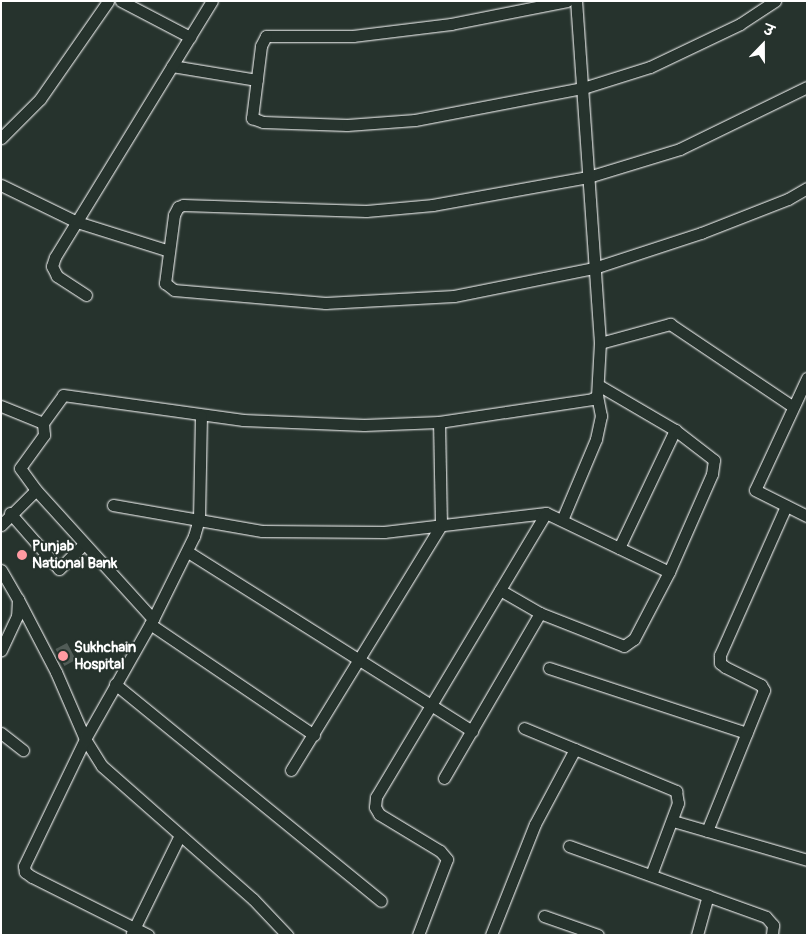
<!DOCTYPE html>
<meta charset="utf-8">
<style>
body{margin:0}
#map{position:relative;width:808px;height:936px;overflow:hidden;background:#26332d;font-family:Pangolin,"Playpen Sans Deva",sans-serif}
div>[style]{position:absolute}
.building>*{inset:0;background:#515c57;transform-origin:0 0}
.roads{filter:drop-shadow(0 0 1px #fff) drop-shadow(0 0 1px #fff)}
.minor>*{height:11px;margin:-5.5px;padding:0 5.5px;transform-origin:5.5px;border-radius:5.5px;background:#26332d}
.dots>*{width:14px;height:14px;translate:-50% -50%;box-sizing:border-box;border:2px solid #26332d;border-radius:50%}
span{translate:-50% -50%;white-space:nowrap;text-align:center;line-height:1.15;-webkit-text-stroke:4px #26332d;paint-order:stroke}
.poi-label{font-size:15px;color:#fff;font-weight:700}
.left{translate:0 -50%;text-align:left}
.frame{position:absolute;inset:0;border:2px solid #fff;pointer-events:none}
.north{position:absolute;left:738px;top:20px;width:50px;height:50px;-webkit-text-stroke:4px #26332d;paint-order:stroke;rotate:22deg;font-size:14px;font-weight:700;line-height:20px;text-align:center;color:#fff}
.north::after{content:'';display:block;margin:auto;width:18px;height:22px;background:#fff;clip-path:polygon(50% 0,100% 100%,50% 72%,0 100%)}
</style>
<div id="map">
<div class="building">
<i style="left:67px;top:643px;width:19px;height:13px;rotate:62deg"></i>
</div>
<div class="roads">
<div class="minor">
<i style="left:121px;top:1px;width:78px;rotate:27.6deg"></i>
<i style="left:567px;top:1px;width:118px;rotate:168.8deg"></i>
<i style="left:451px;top:24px;width:99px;rotate:173deg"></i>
<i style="left:353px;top:36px;width:87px;rotate:180deg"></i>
<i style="left:266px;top:36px;width:11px;rotate:117deg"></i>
<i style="left:261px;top:46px;width:73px;rotate:97.1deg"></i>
<i style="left:252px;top:118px;width:12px;rotate:20deg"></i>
<i style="left:263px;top:122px;width:84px;rotate:2deg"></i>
<i style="left:347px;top:125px;width:68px;rotate:-4.2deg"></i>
<i style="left:415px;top:120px;width:171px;rotate:-10.8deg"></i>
<i style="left:583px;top:88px;width:70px;rotate:-17.4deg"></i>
<i style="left:650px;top:67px;width:100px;rotate:-25.5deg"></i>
<i style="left:740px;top:24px;width:42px;rotate:-33.3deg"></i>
<i style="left:172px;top:66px;width:86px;rotate:9.4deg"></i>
<i style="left:807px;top:87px;width:141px;rotate:154deg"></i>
<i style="left:680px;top:149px;width:96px;rotate:163.1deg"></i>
<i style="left:588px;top:177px;width:158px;rotate:169.8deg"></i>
<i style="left:433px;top:205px;width:67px;rotate:174.9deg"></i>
<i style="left:366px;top:211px;width:183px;rotate:-178.1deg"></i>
<i style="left:183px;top:205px;width:5px;rotate:158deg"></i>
<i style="left:178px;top:207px;width:9px;rotate:117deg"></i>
<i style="left:174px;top:215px;width:69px;rotate:97.5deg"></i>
<i style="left:165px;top:283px;width:11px;rotate:38deg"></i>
<i style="left:174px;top:290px;width:152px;rotate:4.9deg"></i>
<i style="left:325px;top:303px;width:129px;rotate:-3.1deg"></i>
<i style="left:454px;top:296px;width:143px;rotate:-11.3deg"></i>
<i style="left:594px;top:268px;width:113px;rotate:-18.1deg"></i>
<i style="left:701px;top:233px;width:93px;rotate:-21.3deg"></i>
<i style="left:788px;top:199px;width:22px;rotate:-30deg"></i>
<i style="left:1px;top:138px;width:55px;rotate:-45deg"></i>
<i style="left:40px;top:99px;width:119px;rotate:-55.2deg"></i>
<i style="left:1px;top:185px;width:85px;rotate:26deg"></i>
<i style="left:77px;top:222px;width:96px;rotate:17.5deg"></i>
<i style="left:86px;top:295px;width:35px;rotate:-147deg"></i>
<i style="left:57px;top:276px;width:11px;rotate:-117deg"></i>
<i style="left:52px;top:266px;width:9px;rotate:-72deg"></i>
<i style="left:55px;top:257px;width:300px;rotate:-58.5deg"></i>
<i style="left:600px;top:343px;width:73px;rotate:-15.2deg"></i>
<i style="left:670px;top:324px;width:147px;rotate:33.9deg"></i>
<i style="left:807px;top:378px;width:123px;rotate:114.9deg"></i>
<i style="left:755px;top:490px;width:58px;rotate:26.6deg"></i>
<i style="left:1px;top:406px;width:45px;rotate:22deg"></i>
<i style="left:43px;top:423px;width:34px;rotate:-54deg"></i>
<i style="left:63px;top:395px;width:182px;rotate:7.9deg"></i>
<i style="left:243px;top:420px;width:121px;rotate:2.4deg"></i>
<i style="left:364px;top:425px;width:75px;rotate:-2.3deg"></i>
<i style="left:439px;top:422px;width:155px;rotate:-8.5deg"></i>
<i style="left:592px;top:399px;width:6px;rotate:-31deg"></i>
<i style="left:36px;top:490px;width:27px;rotate:-126deg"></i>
<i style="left:20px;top:468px;width:41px;rotate:-54deg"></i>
<i style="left:44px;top:435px;width:12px;rotate:-95deg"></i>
<i style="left:113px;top:505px;width:151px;rotate:9.9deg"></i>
<i style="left:262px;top:531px;width:122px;rotate:0.5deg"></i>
<i style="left:384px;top:532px;width:163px;rotate:-6.7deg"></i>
<i style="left:546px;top:513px;width:136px;rotate:25.6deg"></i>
<i style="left:10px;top:513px;width:74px;rotate:48.8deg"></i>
<i style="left:59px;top:569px;width:34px;rotate:-45deg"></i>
<i style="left:562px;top:520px;width:88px;rotate:-67.2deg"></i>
<i style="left:596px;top:439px;width:24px;rotate:-78deg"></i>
<i style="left:601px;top:416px;width:20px;rotate:-101deg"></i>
<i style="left:597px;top:396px;width:53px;rotate:-86.8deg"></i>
<i style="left:600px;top:343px;width:343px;rotate:-94deg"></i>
<i style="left:1px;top:525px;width:49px;rotate:-45deg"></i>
<i style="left:36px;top:490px;width:174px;rotate:47.8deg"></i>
<i style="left:619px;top:548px;width:131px;rotate:-64.6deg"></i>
<i style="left:188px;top:552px;width:336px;rotate:32.2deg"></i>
<i style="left:1px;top:570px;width:34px;rotate:60deg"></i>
<i style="left:18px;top:599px;width:17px;rotate:93deg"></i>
<i style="left:17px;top:616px;width:38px;rotate:115deg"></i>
<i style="left:500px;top:590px;width:46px;rotate:29.9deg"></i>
<i style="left:540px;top:613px;width:90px;rotate:21.4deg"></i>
<i style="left:624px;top:646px;width:12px;rotate:-35deg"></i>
<i style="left:634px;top:639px;width:76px;rotate:-62.4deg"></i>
<i style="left:669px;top:572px;width:107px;rotate:-66.3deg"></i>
<i style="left:712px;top:474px;width:14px;rotate:-82deg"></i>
<i style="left:714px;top:460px;width:49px;rotate:-142.4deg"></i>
<i style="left:675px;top:430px;width:87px;rotate:-149.6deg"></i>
<i style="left:18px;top:599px;width:82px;rotate:62.5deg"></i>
<i style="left:56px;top:672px;width:73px;rotate:66.6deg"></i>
<i style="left:85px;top:739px;width:32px;rotate:58deg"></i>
<i style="left:102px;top:766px;width:201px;rotate:41.4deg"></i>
<i style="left:253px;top:899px;width:50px;rotate:46.6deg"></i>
<i style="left:150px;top:624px;width:198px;rotate:34.1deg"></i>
<i style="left:549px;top:668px;width:208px;rotate:18.2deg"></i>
<i style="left:115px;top:684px;width:343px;rotate:39.2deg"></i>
<i style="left:524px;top:728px;width:165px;rotate:22.5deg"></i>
<i style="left:676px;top:791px;width:12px;rotate:81deg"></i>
<i style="left:678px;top:803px;width:77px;rotate:110.6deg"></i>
<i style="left:1px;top:733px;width:28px;rotate:38deg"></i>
<i style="left:291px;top:770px;width:287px;rotate:-58.5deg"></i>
<i style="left:441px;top:525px;width:103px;rotate:-91.1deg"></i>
<i style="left:444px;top:778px;width:191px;rotate:-59.8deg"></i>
<i style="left:673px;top:821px;width:140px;rotate:16.2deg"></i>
<i style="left:707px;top:831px;width:152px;rotate:-68deg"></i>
<i style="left:764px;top:690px;width:6px;rotate:-121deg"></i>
<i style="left:761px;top:685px;width:40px;rotate:-153.4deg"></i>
<i style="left:725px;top:667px;width:6px;rotate:-141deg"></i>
<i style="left:720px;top:663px;width:8px;rotate:-90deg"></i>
<i style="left:720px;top:655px;width:163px;rotate:-66.1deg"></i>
<i style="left:569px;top:846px;width:209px;rotate:19.8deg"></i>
<i style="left:766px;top:917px;width:11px;rotate:49deg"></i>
<i style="left:773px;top:925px;width:10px;rotate:96deg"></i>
<i style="left:544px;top:916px;width:57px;rotate:19.4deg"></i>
<i style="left:132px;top:933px;width:109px;rotate:-63.9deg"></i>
<i style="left:148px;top:935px;width:130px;rotate:-153.4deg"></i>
<i style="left:32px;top:877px;width:9px;rotate:-144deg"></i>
<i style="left:25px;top:872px;width:6px;rotate:-99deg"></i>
<i style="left:24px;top:866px;width:141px;rotate:-64.3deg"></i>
<i style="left:85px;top:739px;width:138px;rotate:-60.5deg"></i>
<i style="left:153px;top:619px;width:93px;rotate:-63.7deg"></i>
<i style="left:194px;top:536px;width:18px;rotate:-74deg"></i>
<i style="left:199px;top:519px;width:103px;rotate:-88.9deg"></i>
<i style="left:418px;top:935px;width:81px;rotate:-69.1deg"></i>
<i style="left:447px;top:859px;width:11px;rotate:-131deg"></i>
<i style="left:440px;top:851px;width:71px;rotate:-148.8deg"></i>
<i style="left:379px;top:814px;width:8px;rotate:-120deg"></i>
<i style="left:375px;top:807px;width:10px;rotate:-84deg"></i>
<i style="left:376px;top:797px;width:331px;rotate:-59.1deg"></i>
<i style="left:491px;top:935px;width:119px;rotate:-68.4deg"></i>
<i style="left:535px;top:824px;width:85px;rotate:-61.9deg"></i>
<i style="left:697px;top:935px;width:41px;rotate:-74.6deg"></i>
</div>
</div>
<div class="dots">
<i style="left:22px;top:555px;background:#ff9aa2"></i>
<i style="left:63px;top:656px;background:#ff9aa2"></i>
</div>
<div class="poi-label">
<span class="left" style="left:32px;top:555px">Punjab<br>National Bank</span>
<span class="left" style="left:74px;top:656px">Sukhchain<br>Hospital</span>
</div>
<div class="frame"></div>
<div class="north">उ</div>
</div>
